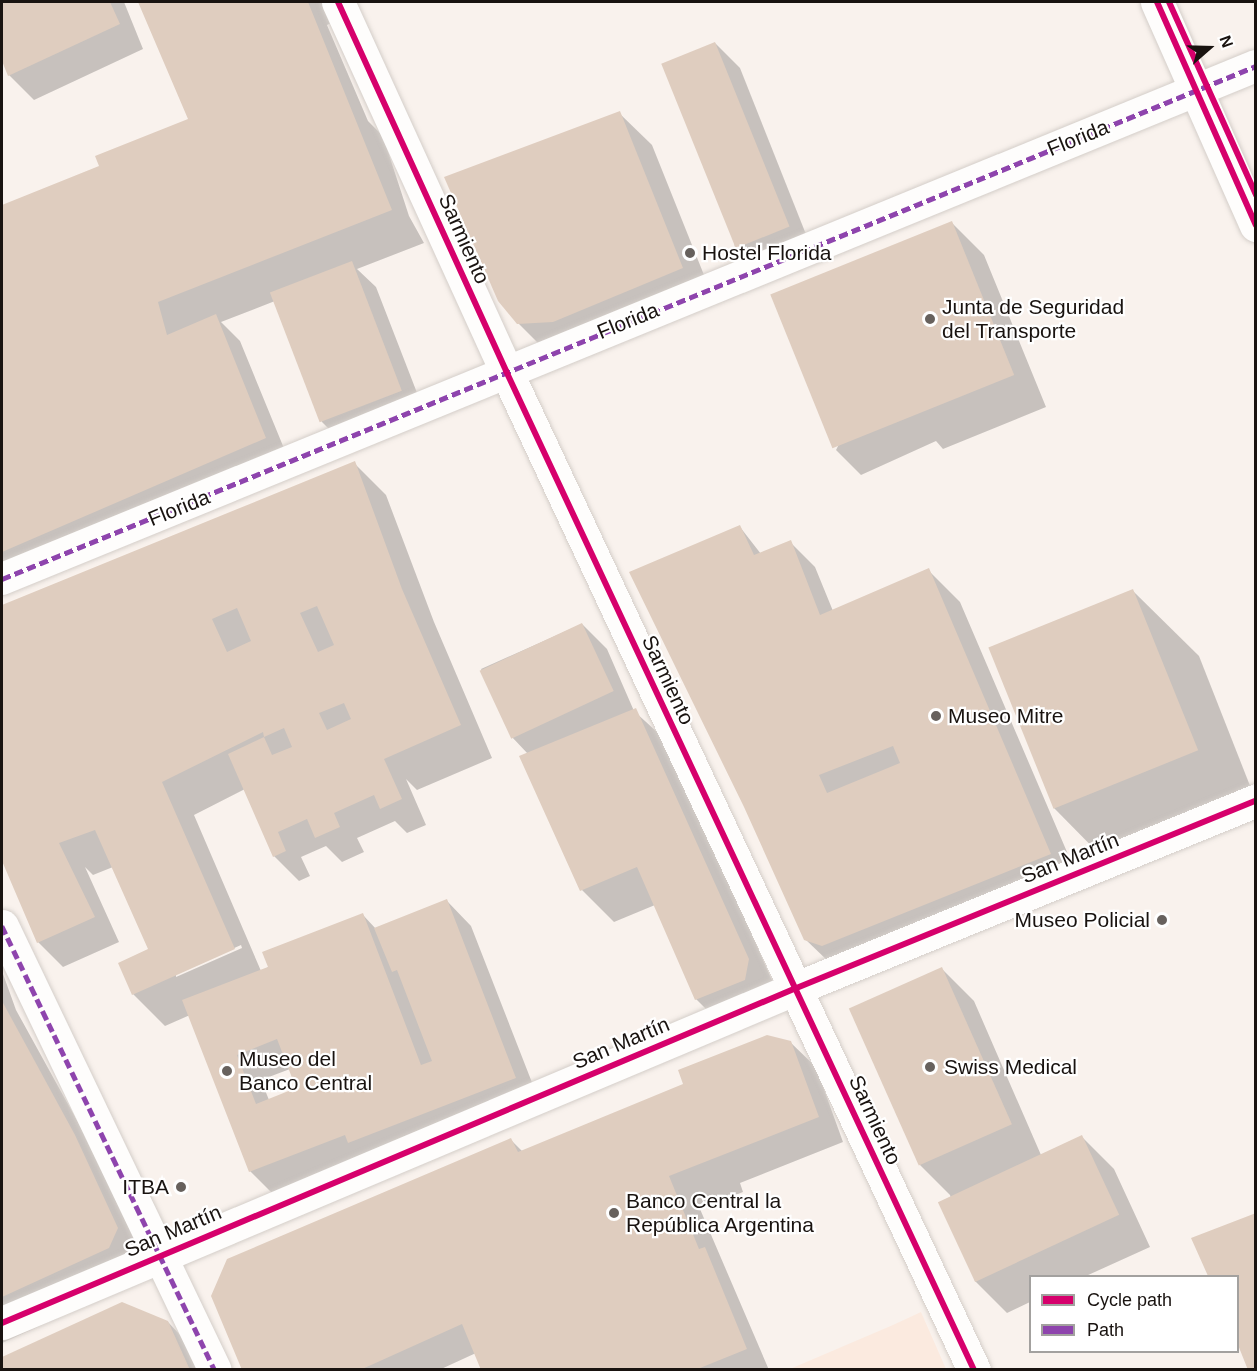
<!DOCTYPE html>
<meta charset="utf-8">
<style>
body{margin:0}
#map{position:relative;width:1257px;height:1371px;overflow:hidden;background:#f9f2ed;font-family:Helvetica,sans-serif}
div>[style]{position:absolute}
.built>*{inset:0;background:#fbeadf}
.shadow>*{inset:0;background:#0003}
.building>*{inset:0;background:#dfcdbf;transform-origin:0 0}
.roads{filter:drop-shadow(0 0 2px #d4cec9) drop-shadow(0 0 2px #d4cec9)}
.pedestrian>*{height:32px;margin:-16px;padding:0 16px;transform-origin:16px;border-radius:16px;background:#fefdfc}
.minor>*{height:33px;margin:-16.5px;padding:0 16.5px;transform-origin:16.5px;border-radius:16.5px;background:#fefdfc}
.secondary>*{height:33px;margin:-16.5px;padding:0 16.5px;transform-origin:16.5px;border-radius:16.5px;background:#fefdfc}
.quiet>*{height:4.5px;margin-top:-2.25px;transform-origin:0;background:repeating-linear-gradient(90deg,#8e44ad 0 9px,transparent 0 13.5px)}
.cycleway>*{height:6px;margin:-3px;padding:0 3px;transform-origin:3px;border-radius:3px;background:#d6006c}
.dots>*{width:16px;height:16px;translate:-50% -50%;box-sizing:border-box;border:3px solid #fff;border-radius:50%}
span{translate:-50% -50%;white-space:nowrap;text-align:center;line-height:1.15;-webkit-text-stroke:4.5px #fff;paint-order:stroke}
.street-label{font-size:21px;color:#191310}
.poi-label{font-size:21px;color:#191310}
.left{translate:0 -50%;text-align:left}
.right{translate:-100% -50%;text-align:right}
.frame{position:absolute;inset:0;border:3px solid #191310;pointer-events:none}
.legend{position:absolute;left:1029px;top:1275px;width:210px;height:78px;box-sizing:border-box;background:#fff;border:2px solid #a3a19f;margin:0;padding:8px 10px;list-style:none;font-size:18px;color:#191310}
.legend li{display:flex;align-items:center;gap:12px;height:30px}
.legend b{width:30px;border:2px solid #a3a19f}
.north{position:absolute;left:1179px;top:18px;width:60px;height:60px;-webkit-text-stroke:4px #fff;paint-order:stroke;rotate:70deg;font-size:16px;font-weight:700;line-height:24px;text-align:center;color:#191310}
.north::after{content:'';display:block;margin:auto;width:21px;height:27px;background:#191310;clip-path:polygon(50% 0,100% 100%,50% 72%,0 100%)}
</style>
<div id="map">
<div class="built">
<i style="clip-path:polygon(921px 1312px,946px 1369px,790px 1369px,893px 1325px)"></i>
</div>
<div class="shadow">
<i style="clip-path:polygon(2px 2px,124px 2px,143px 49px,34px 100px,9px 75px,2px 57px)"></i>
<i style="clip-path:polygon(141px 2px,323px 2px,331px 23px,327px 25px,368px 121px,383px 136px,409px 216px,424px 243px,357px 269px,376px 287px,426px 416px,347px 447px,322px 422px,275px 301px,221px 322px,240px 341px,290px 463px,2px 575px,2px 206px,99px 168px,190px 119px)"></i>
<i style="clip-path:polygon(715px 43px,740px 68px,813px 252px,759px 274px,735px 249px)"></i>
<i style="clip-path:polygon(619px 113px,652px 145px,714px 300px,551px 356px,518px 323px)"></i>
<i style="clip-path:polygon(952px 223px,984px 255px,1046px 407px,943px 449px,936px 441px,861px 475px,836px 450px)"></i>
<i style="clip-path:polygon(evenodd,354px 463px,386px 495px,434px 622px,492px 758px,417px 790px,406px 779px,426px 825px,407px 833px,395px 821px,357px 838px,364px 852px,342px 862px,326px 846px,301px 857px,310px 876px,299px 881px,274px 856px,245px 789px,194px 815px,261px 971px,363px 915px,376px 929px,447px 901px,471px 926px,540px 1103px,275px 1196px,250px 1171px,190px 1015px,165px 1026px,133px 994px,150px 950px,113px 867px,93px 875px,85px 867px,119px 942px,63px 967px,38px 942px,2px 857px,2px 606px,354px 463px,241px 945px,242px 948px,176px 977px,176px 974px,241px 945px,354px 463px,290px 1069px,298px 1089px,269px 1100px,261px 1080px,290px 1069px)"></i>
<i style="clip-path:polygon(740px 527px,761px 554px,790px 542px,815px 567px,833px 611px,928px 570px,960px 602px,1082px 887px,831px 964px,805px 939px)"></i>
<i style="clip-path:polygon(1133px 591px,1199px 656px,1256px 801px,1256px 819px,1118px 873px,1053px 807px)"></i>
<i style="clip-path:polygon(582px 624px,607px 649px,634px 711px,668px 742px,774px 985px,721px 1024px,696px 999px,655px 905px,614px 922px,582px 890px,528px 754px,511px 736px,481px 669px)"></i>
<i style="clip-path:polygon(942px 969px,974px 1001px,1041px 1155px,1082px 1137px,1114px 1169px,1150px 1247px,1086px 1276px,1030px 1276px,1030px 1302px,1007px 1313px,975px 1281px,950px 1195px,920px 1165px)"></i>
<i style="clip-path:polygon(2px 971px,16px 1010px,100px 1162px,149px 1261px,141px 1280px,2px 1343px)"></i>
<i style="clip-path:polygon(790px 1042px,816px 1067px,843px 1142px,740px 1183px,743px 1192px,700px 1209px,769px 1370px,483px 1370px,476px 1353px,439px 1370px,244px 1370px,511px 1140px,523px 1152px)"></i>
<i style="clip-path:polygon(1256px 1215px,1250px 1370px,1238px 1341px,1238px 1276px,1210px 1276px,1193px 1239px)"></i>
<i style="clip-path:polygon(122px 1304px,168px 1322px,213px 1370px,2px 1370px,2px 1358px)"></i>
</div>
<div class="building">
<i style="clip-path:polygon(2px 2px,110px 2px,120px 24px,8px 76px,2px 61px)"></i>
<i style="clip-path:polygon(138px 2px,308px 2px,392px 210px,158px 302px,167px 335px,216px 314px,266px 438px,2px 552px,2px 205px,99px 166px,95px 156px,188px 119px)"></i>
<i style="left:715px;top:42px;width:199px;height:58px;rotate:68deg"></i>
<i style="clip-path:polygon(620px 111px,683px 268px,553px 322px,517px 324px,498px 301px,444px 177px)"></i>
<i style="left:952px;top:221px;width:166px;height:196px;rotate:68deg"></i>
<i style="left:352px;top:261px;width:139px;height:88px;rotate:69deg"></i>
<i style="clip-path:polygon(evenodd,355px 461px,402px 589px,461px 725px,384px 759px,402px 799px,380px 809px,374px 795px,334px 813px,340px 827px,315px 838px,307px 819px,278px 832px,286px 851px,273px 857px,228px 754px,264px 737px,272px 755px,292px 747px,284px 728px,264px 737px,263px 732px,162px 782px,235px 949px,132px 995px,118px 963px,148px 949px,95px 830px,59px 843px,95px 917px,37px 943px,2px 861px,2px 605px,355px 461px,317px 606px,334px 645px,318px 652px,300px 613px,317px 606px,355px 461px,237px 608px,251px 641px,227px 652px,212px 619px,237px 608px,355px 461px,344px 703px,351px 719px,327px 730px,319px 713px,344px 703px)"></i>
<i style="clip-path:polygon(evenodd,740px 525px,754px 555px,791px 540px,820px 615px,929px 568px,1051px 854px,822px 946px,804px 940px,744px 807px,629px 572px,740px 525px,893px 746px,900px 763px,827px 793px,819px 775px,893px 746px)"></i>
<i style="left:1133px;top:589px;width:174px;height:156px;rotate:68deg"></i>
<i style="left:582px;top:623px;width:75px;height:113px;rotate:65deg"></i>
<i style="clip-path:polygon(636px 708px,749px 959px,745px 980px,695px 1000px,637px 867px,580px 891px,519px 756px)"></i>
<i style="clip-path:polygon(evenodd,447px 899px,516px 1078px,348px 1143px,345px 1135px,249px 1172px,182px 1000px,268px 967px,262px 952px,363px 913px,421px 1065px,432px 1061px,397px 970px,392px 972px,374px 928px,447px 899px,277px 1039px,296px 1088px,256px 1104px,237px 1055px,277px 1039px)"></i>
<i style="left:942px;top:967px;width:172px;height:102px;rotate:66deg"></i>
<i style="clip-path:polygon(2px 1001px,75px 1135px,118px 1228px,109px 1248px,2px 1297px)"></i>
<i style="clip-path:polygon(767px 1035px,791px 1041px,819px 1117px,669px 1176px,699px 1249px,705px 1247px,747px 1349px,695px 1370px,481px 1370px,462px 1324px,360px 1370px,242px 1370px,211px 1296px,227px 1259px,511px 1138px,518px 1152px,683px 1084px,678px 1070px)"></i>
<i style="left:1082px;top:1135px;width:88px;height:159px;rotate:65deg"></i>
<i style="clip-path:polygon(1256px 1213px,1256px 1370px,1248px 1370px,1238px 1345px,1238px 1276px,1208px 1276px,1191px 1238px)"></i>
<i style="clip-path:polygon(122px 1302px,168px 1321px,190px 1370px,2px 1370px,2px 1357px)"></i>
</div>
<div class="roads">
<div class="pedestrian">
<i style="left:2px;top:579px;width:1355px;rotate:-22.25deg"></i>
</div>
<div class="minor">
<i style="left:338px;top:2px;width:405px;rotate:65.5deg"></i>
<i style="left:506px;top:371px;width:1103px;rotate:64.9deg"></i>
<i style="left:2px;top:926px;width:492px;rotate:64.4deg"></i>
<i style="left:2px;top:1323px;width:860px;rotate:-22.87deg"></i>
<i style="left:794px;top:989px;width:499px;rotate:-22.2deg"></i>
</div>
<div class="secondary">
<i style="left:1157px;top:2px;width:244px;rotate:66.1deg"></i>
</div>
</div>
<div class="quiet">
<i style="left:2px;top:579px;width:1355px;rotate:-22.25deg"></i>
<i style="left:2px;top:926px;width:492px;rotate:64.4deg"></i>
</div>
<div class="cycleway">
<i style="left:338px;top:2px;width:405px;rotate:65.5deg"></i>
<i style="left:506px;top:371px;width:1103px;rotate:64.9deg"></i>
<i style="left:1157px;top:2px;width:244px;rotate:66.1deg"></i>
<i style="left:1169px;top:2px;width:212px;rotate:65.7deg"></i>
<i style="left:2px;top:1323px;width:860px;rotate:-22.87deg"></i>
<i style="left:794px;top:989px;width:499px;rotate:-22.2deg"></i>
</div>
<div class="dots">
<i style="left:690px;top:253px;background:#67615d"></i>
<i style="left:930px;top:319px;background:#67615d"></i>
<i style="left:936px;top:716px;background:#67615d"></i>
<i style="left:1162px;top:920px;background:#67615d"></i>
<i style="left:930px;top:1067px;background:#67615d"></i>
<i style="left:227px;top:1071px;background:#67615d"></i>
<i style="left:181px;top:1187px;background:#67615d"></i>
<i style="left:614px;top:1213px;background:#67615d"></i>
</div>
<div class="street-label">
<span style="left:1078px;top:138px;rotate:-22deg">Florida</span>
<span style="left:464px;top:239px;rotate:66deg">Sarmiento</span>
<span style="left:628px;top:321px;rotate:-22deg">Florida</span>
<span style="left:179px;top:508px;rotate:-22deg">Florida</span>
<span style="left:668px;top:680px;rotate:65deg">Sarmiento</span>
<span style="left:1070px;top:858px;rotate:-22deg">San Martín</span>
<span style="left:621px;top:1043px;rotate:-23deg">San Martín</span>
<span style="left:875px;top:1120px;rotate:65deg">Sarmiento</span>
<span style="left:173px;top:1231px;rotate:-23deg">San Martín</span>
</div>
<div class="poi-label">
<span class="left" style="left:702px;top:253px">Hostel Florida</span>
<span class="left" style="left:942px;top:319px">Junta de Seguridad<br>del Transporte</span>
<span class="left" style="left:948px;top:716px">Museo Mitre</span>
<span class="right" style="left:1150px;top:920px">Museo Policial</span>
<span class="left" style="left:239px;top:1071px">Museo del<br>Banco Central</span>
<span class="left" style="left:944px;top:1067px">Swiss Medical</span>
<span class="right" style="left:169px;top:1187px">ITBA</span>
<span class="left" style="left:626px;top:1213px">Banco Central la<br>República Argentina</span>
</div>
<div class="frame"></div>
<ul class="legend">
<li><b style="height:8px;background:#d6006c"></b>Cycle path</li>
<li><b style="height:8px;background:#8e44ad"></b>Path</li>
</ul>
<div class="north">N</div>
</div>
